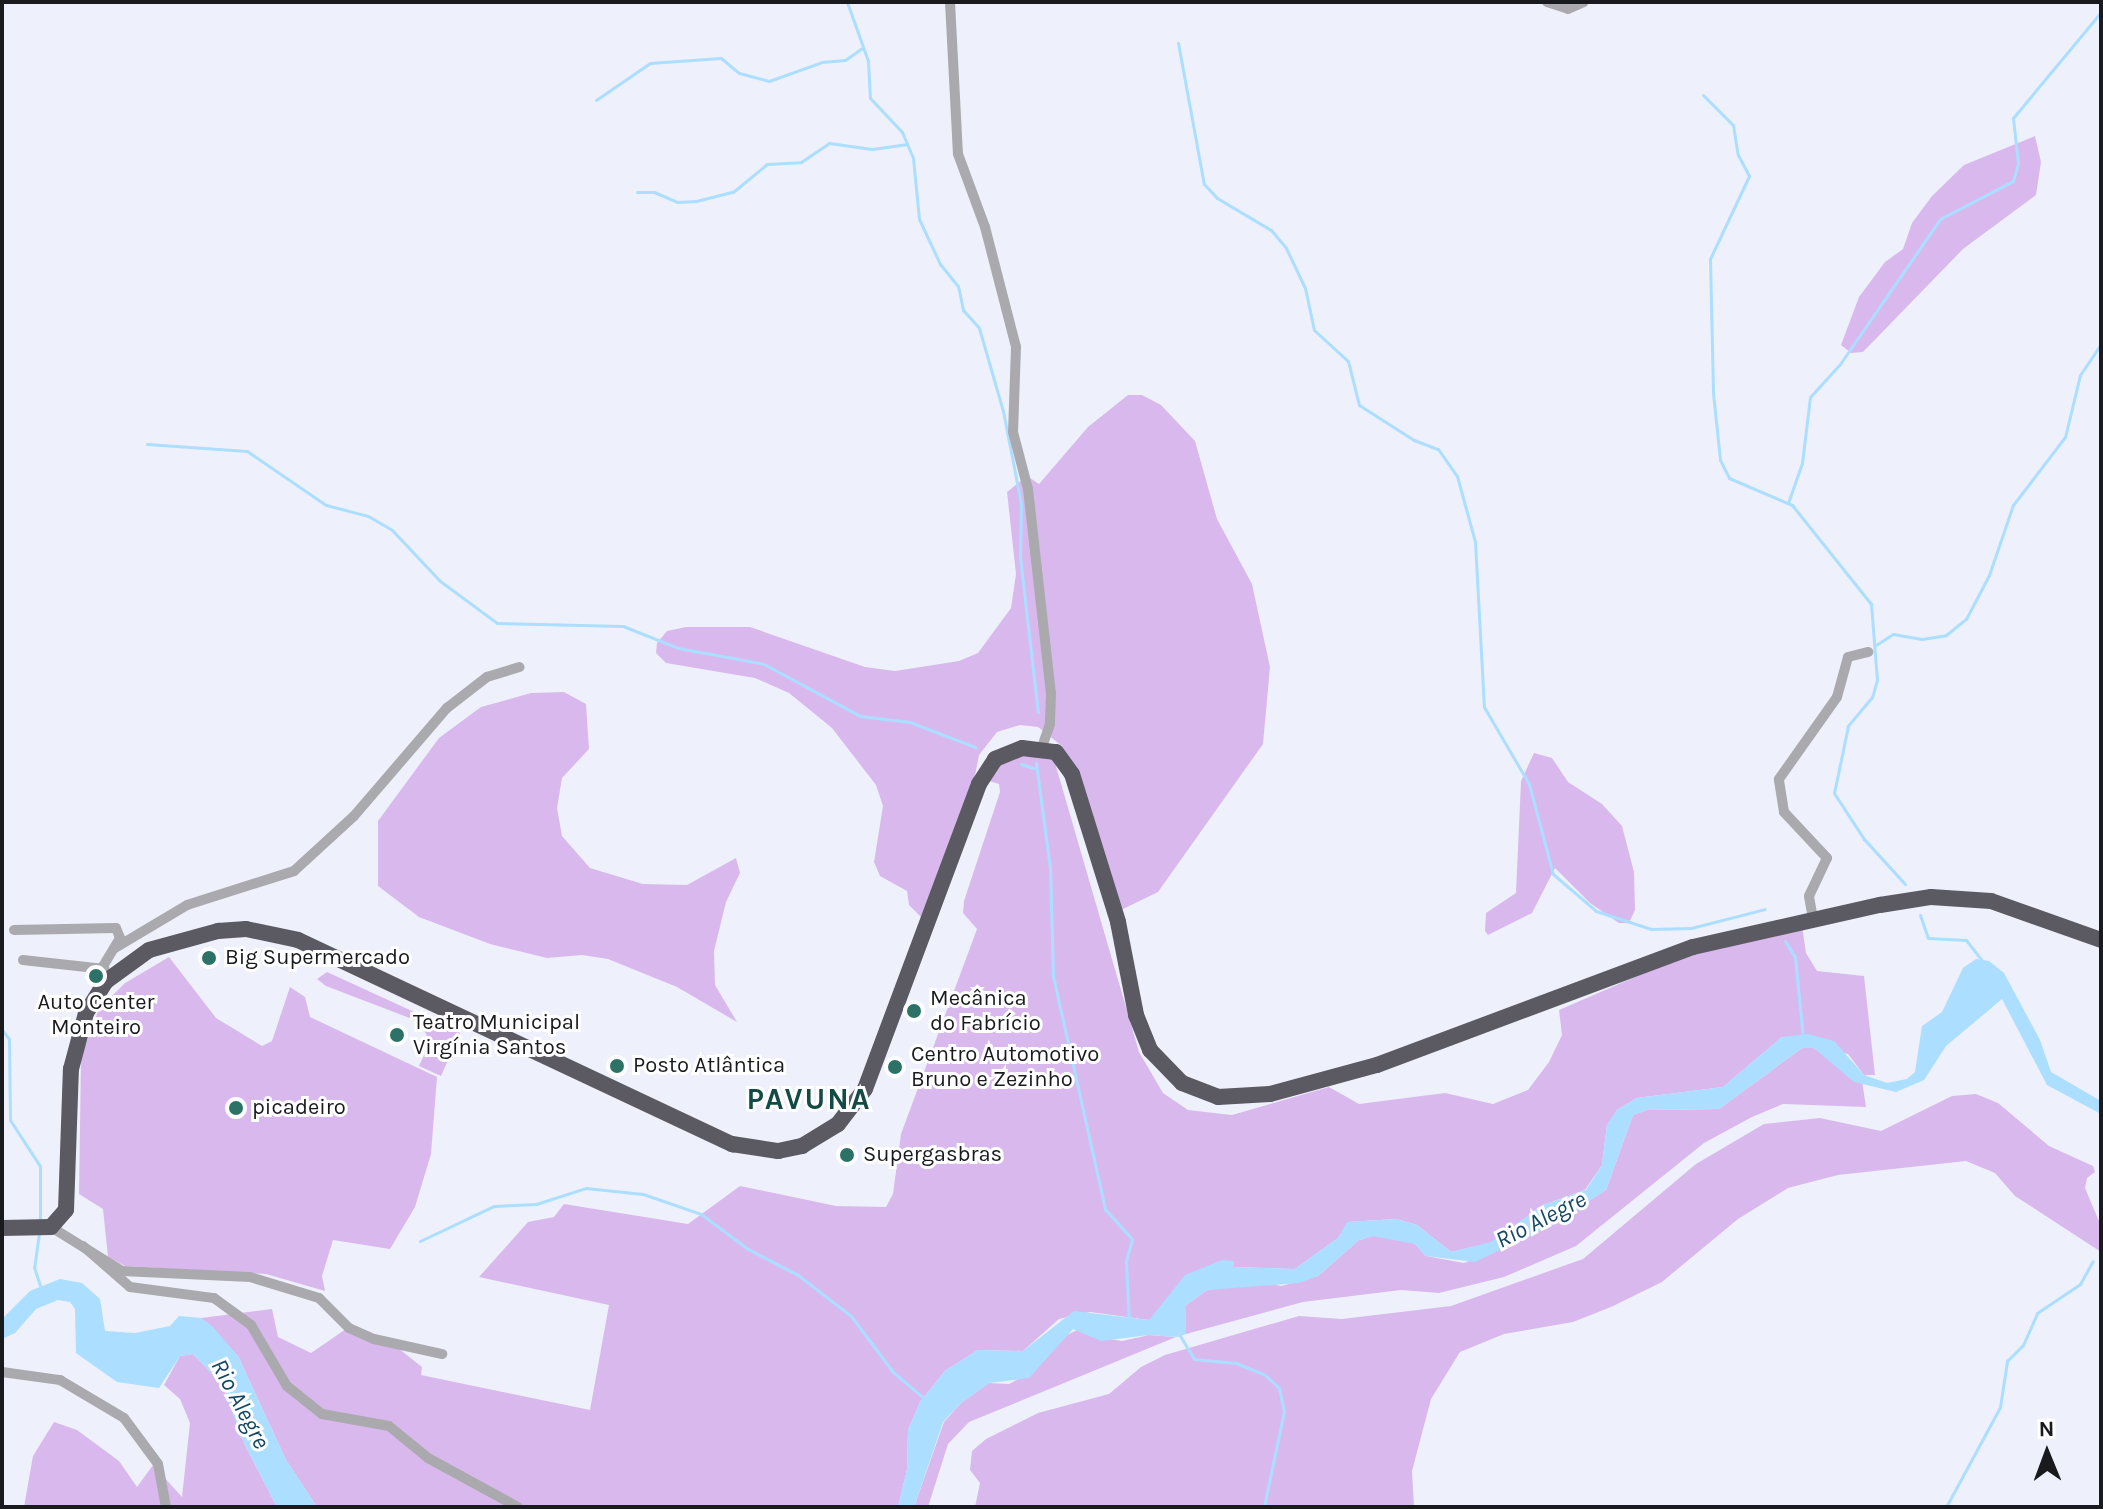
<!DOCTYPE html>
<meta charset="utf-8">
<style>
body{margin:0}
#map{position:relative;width:2103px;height:1509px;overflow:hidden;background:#eef1fb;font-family:Karla,sans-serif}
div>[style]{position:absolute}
.green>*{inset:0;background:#d9b9ed}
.water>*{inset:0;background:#abdeff}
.stream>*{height:3px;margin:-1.5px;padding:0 1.5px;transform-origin:1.5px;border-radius:1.5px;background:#abdeff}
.minor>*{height:10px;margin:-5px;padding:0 5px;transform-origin:5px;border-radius:5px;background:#aaaaae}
.highway>*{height:16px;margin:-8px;padding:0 8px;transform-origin:8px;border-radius:8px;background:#5b5a63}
.dots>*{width:22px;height:22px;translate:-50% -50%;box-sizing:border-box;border:4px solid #fff;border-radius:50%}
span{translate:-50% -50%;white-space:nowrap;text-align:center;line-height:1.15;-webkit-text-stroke:6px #fff;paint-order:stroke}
.poi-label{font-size:22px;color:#191a1e}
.left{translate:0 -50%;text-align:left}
.water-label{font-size:24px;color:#134662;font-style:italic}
.district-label{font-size:30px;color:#114b43;font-weight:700;letter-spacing:2px}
.frame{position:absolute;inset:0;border:4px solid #191a1e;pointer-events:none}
.north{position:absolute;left:2007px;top:1413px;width:80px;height:80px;-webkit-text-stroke:6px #fff;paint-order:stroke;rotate:359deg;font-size:22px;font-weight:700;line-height:32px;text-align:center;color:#191a1e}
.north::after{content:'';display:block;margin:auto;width:28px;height:36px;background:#191a1e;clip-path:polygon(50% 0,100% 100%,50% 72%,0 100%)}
</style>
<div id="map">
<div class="green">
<i style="clip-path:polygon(2035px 136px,2041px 162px,2036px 195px,1963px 249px,1863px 352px,1851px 353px,1841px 345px,1859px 297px,1885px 262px,1903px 249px,1912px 223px,1932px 196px,1964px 165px)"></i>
<i style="clip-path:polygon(1128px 395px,1142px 395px,1161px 405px,1195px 441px,1217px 519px,1252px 584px,1270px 667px,1263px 744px,1158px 892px,1119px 911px,1062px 746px,1038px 727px,1020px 725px,997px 732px,979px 755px,970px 801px,923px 919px,909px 905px,907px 891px,880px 876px,874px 862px,883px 806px,876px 785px,832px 728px,789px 693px,755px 678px,666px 663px,656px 653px,657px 643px,667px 631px,686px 627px,750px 627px,865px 667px,895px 671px,959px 661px,978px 653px,1011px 608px,1016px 574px,1007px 492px,1027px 476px,1039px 484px,1088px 427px)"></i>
<i style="clip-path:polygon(531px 693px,564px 692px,586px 704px,589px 749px,562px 778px,557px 808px,562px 836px,590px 868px,643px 884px,687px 885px,736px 858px,740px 873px,726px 902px,714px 951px,715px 985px,737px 1022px,677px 987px,608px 959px,582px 955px,547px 958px,490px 944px,419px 917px,378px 886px,378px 821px,439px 738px,481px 707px)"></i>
<i style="clip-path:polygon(1005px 752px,1053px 756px,1139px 1052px,1163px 1093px,1188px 1110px,1232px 1115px,1329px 1087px,1359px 1104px,1445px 1093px,1493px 1104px,1528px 1090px,1549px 1062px,1562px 1035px,1559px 1010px,1679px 958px,1802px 926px,1806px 953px,1817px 971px,1864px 976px,1875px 1075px,1864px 1075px,1848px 1054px,1782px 1037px,1723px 1087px,1637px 1098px,1617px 1110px,1607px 1125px,1602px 1165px,1585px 1190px,1543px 1205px,1491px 1243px,1451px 1252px,1417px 1225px,1396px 1219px,1348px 1222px,1338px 1238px,1295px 1269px,1233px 1267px,1149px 1320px,1090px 1312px,1059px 1319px,1023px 1351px,978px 1350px,945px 1371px,920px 1402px,908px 1430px,907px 1470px,898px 1507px,317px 1507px,286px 1460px,238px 1356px,201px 1318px,272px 1309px,278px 1337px,311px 1353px,346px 1329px,388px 1340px,422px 1367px,421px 1375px,590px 1410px,609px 1305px,479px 1277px,528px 1222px,554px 1217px,564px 1204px,688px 1224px,740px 1186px,836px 1206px,886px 1207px,893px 1194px,901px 1134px,977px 929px,963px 913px,964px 901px,1000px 792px,999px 784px,989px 781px)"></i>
<i style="clip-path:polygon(1534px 753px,1552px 758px,1568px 782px,1602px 804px,1622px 826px,1634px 872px,1635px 910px,1629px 923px,1619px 923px,1590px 903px,1555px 868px,1532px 913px,1488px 935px,1485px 931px,1486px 913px,1516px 893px,1521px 781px)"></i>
<i style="clip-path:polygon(169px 957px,216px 1018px,262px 1046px,272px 1041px,290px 987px,305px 997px,310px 1017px,437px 1077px,431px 1154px,415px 1207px,390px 1249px,333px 1240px,322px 1276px,325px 1291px,266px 1274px,125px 1266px,108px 1257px,103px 1209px,79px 1194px,81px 1057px,99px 1009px,125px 983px)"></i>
<i style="clip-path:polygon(327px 972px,460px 1033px,441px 1076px,419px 1066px,430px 1042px,420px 1022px,326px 986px,317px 979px)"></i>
<i style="clip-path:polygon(1802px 1048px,1814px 1048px,1862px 1081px,1866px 1107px,1783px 1104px,1752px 1117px,1704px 1143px,1576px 1246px,1504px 1277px,1439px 1293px,1401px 1290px,1303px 1302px,1186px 1334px,1186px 1305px,1207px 1290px,1264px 1282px,1281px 1286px,1318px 1276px,1359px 1240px,1373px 1236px,1393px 1237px,1415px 1244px,1426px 1256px,1464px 1263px,1525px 1239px,1606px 1190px,1633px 1115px,1647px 1110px,1719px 1109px)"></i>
<i style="clip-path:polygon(1976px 1094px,1998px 1103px,2049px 1146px,2093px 1166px,2095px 1172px,2087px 1178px,2085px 1188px,2101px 1226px,2101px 1252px,2015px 1196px,1995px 1173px,1966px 1161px,1838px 1175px,1788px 1188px,1738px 1219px,1662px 1282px,1611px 1307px,1573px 1322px,1504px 1334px,1460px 1352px,1431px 1399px,1412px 1471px,1414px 1507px,975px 1507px,980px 1483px,970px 1470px,972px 1451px,986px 1439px,1038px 1413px,1109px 1394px,1141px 1367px,1165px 1355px,1299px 1316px,1342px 1319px,1451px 1306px,1583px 1259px,1696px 1164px,1764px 1124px,1820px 1118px,1881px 1131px,1952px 1096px)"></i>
<i style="clip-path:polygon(1081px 1328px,1089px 1336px,1122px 1341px,1149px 1335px,1176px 1337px,969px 1422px,948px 1444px,928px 1507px,914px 1507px,944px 1422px,961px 1403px,989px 1383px,1009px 1384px,1035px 1370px,1061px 1338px)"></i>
<i style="clip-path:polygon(193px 1354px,222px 1384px,244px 1443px,277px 1507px,24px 1507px,33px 1456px,54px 1422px,77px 1430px,119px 1461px,137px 1487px,153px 1465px,182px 1497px,190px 1423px,180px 1399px,164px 1385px,180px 1356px)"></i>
</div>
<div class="water">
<i style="clip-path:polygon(1976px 959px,1989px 961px,2004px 973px,2040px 1040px,2051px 1072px,2101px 1101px,2101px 1114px,2047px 1085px,2002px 999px,1946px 1046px,1924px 1080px,1896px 1092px,1854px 1082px,1814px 1048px,1802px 1048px,1719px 1109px,1647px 1110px,1633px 1115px,1606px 1190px,1556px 1223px,1475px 1262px,1426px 1256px,1415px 1244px,1373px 1236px,1359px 1240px,1318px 1276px,1299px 1283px,1207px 1290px,1186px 1305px,1186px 1334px,1178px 1337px,1149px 1335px,1101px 1341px,1073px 1329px,1029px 1378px,989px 1383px,961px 1403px,943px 1422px,914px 1507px,898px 1507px,907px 1470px,908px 1430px,920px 1402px,945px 1371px,978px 1350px,1023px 1351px,1074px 1311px,1149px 1320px,1185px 1275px,1222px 1260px,1234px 1261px,1234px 1267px,1295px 1269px,1338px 1238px,1347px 1222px,1396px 1219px,1417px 1225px,1451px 1252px,1491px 1242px,1543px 1205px,1586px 1190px,1602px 1165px,1607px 1125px,1617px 1110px,1637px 1098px,1723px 1087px,1782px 1037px,1808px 1034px,1834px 1041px,1864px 1075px,1887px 1083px,1907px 1079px,1915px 1072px,1922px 1026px,1942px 1012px,1963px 968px)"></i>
<i style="clip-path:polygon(60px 1279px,82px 1283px,100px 1299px,105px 1331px,135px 1333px,170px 1326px,179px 1316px,201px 1318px,212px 1326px,238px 1356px,286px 1460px,317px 1507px,277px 1507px,244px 1443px,222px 1384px,193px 1354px,180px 1356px,159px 1388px,117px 1382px,76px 1353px,75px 1309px,70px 1302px,58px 1300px,36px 1309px,15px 1333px,2px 1339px,2px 1319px,30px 1291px)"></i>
</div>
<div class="stream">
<i style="left:847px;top:2px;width:63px;rotate:70.4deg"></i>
<i style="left:868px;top:61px;width:37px;rotate:87deg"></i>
<i style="left:870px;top:98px;width:47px;rotate:46.7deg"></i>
<i style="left:902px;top:132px;width:28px;rotate:67deg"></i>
<i style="left:913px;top:158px;width:61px;rotate:84.4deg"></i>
<i style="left:919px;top:219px;width:50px;rotate:65deg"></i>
<i style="left:940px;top:264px;width:28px;rotate:51deg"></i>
<i style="left:958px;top:286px;width:25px;rotate:78deg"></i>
<i style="left:963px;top:310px;width:24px;rotate:48deg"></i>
<i style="left:979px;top:328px;width:86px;rotate:73.9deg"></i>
<i style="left:1003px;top:411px;width:95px;rotate:79deg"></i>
<i style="left:1021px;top:504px;width:53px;rotate:91.1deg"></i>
<i style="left:1020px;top:557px;width:156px;rotate:83.4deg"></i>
<i style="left:1178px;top:43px;width:143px;rotate:79.6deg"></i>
<i style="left:1204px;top:184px;width:19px;rotate:47deg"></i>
<i style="left:1217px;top:198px;width:63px;rotate:30.7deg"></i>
<i style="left:1271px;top:230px;width:23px;rotate:50deg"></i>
<i style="left:1286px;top:248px;width:44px;rotate:64.6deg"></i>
<i style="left:1305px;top:288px;width:43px;rotate:77.9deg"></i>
<i style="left:1314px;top:330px;width:46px;rotate:42.4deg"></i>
<i style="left:1348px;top:361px;width:45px;rotate:76deg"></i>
<i style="left:1359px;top:405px;width:65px;rotate:32.5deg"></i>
<i style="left:1414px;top:440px;width:26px;rotate:21deg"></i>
<i style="left:1438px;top:449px;width:33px;rotate:55deg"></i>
<i style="left:1457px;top:476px;width:68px;rotate:74.7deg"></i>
<i style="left:1475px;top:542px;width:165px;rotate:86.9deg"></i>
<i style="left:1484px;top:707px;width:89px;rotate:59.7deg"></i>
<i style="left:1529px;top:784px;width:93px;rotate:75.1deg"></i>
<i style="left:1553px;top:874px;width:57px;rotate:40.7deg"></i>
<i style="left:1596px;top:911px;width:58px;rotate:18.1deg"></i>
<i style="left:1651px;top:929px;width:40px;rotate:-1.4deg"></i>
<i style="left:1691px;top:928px;width:76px;rotate:-14.4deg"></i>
<i style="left:1703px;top:95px;width:42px;rotate:45deg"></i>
<i style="left:1733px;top:125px;width:30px;rotate:81deg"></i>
<i style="left:1738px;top:155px;width:24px;rotate:62deg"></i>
<i style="left:1749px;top:176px;width:92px;rotate:115.2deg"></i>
<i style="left:1710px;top:259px;width:134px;rotate:88.7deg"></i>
<i style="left:1713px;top:393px;width:67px;rotate:84deg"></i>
<i style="left:1720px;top:460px;width:20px;rotate:63deg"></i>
<i style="left:1729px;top:478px;width:69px;rotate:23.2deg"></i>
<i style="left:1792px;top:505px;width:127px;rotate:51.4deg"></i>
<i style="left:1871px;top:604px;width:76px;rotate:85.5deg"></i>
<i style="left:1877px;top:680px;width:18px;rotate:106deg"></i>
<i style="left:1872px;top:697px;width:38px;rotate:130deg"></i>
<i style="left:1848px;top:726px;width:68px;rotate:101.8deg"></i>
<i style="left:1834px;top:793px;width:55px;rotate:56.9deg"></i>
<i style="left:1864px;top:839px;width:61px;rotate:47.7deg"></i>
<i style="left:596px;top:100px;width:65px;rotate:-34.4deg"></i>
<i style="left:650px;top:63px;width:71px;rotate:-4deg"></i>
<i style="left:721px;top:58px;width:23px;rotate:40deg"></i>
<i style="left:739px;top:73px;width:31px;rotate:15deg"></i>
<i style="left:769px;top:81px;width:56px;rotate:-19.7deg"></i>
<i style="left:822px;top:62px;width:23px;rotate:-5deg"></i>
<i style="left:845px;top:60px;width:21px;rotate:-35deg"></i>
<i style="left:637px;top:192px;width:17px"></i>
<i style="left:654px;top:192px;width:25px;rotate:23deg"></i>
<i style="left:677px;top:202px;width:19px;rotate:-3deg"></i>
<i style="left:696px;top:201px;width:38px;rotate:-14deg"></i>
<i style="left:733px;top:192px;width:44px;rotate:-39.5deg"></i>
<i style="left:767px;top:164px;width:34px;rotate:-3deg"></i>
<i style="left:801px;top:162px;width:34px;rotate:-34deg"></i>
<i style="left:829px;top:143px;width:43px;rotate:7.9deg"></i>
<i style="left:872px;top:149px;width:34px;rotate:-8deg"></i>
<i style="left:147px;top:444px;width:100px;rotate:4deg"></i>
<i style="left:247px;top:451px;width:96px;rotate:34.4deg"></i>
<i style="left:326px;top:505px;width:43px;rotate:14.7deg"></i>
<i style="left:368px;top:516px;width:28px;rotate:30deg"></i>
<i style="left:392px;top:530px;width:70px;rotate:46.7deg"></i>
<i style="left:440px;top:581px;width:71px;rotate:36.4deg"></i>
<i style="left:497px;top:623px;width:126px;rotate:1.4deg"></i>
<i style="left:623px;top:626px;width:59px;rotate:21.8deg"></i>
<i style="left:678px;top:648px;width:87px;rotate:10.5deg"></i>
<i style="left:764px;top:664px;width:109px;rotate:28.4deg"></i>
<i style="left:860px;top:716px;width:50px;rotate:6.8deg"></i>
<i style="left:910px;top:722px;width:70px;rotate:21deg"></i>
<i style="left:1788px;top:503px;width:42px;rotate:-70.7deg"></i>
<i style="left:1802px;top:463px;width:66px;rotate:-83.1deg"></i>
<i style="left:1810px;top:397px;width:45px;rotate:-47.7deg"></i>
<i style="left:1840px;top:364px;width:176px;rotate:-55.4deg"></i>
<i style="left:1940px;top:219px;width:82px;rotate:-27.5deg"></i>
<i style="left:2013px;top:181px;width:18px;rotate:-74deg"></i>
<i style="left:2018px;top:164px;width:46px;rotate:-96.2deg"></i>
<i style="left:2013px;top:118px;width:138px;rotate:-50.3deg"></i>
<i style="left:1876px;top:645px;width:20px;rotate:-33deg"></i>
<i style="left:1893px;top:634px;width:29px;rotate:10deg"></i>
<i style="left:1922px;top:639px;width:24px;rotate:-9deg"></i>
<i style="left:1946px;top:635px;width:26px;rotate:-39deg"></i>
<i style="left:1966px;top:619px;width:50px;rotate:-62.4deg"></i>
<i style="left:1989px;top:575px;width:74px;rotate:-71.1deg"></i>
<i style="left:2013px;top:505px;width:86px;rotate:-52.6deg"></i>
<i style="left:2065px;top:437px;width:64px;rotate:-76.4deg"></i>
<i style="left:2080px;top:375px;width:37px;rotate:-56deg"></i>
<i style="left:1036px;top:763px;width:106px;rotate:82.4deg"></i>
<i style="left:1050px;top:868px;width:108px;rotate:88.4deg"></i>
<i style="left:1053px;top:976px;width:239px;rotate:77.4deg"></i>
<i style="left:1105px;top:1209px;width:40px;rotate:48deg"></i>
<i style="left:1132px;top:1239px;width:24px;rotate:105deg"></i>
<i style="left:1126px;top:1262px;width:59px;rotate:87.1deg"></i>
<i style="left:1021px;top:764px;width:16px;rotate:18deg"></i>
<i style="left:1920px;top:915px;width:24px;rotate:71deg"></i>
<i style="left:1928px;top:938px;width:38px;rotate:3deg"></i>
<i style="left:1966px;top:940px;width:28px;rotate:52deg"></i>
<i style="left:1785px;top:941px;width:19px;rotate:58deg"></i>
<i style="left:1795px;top:957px;width:81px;rotate:84.4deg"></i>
<i style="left:2px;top:1030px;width:11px;rotate:52deg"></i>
<i style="left:9px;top:1039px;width:81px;rotate:89.3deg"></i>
<i style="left:10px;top:1120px;width:55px;rotate:56.9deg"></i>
<i style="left:40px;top:1166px;width:56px;rotate:90deg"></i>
<i style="left:39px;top:1233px;width:34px;rotate:98deg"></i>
<i style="left:34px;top:1267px;width:22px;rotate:72deg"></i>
<i style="left:420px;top:1241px;width:82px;rotate:-25.3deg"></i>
<i style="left:494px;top:1206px;width:42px;rotate:-2.7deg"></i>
<i style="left:536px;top:1204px;width:52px;rotate:-17.7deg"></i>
<i style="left:586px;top:1188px;width:57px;rotate:6deg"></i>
<i style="left:643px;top:1194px;width:61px;rotate:19deg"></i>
<i style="left:701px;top:1214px;width:59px;rotate:36.7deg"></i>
<i style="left:748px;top:1249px;width:56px;rotate:27.5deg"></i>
<i style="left:798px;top:1275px;width:67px;rotate:37.7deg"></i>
<i style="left:851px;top:1316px;width:70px;rotate:53.1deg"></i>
<i style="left:893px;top:1372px;width:42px;rotate:40.2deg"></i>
<i style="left:1179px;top:1334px;width:29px;rotate:59deg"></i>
<i style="left:1194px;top:1359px;width:42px;rotate:5.4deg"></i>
<i style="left:1236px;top:1363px;width:31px;rotate:22deg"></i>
<i style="left:1265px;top:1375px;width:19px;rotate:43deg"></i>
<i style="left:1279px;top:1388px;width:24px;rotate:78deg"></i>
<i style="left:1284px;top:1411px;width:98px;rotate:101.8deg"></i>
<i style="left:1946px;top:1507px;width:114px;rotate:-61.6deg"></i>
<i style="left:2000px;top:1407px;width:47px;rotate:-81.3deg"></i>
<i style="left:2007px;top:1361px;width:23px;rotate:-45deg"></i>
<i style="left:2023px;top:1345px;width:35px;rotate:-66deg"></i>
<i style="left:2037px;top:1313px;width:52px;rotate:-34deg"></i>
<i style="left:2080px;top:1284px;width:26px;rotate:-61deg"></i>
</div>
<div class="minor">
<i style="left:950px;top:2px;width:152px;rotate:87deg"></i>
<i style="left:958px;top:154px;width:78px;rotate:69.7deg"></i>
<i style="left:985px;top:227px;width:124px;rotate:75.5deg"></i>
<i style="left:1016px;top:347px;width:85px;rotate:92deg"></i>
<i style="left:1013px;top:432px;width:59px;rotate:75.3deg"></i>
<i style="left:1028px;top:489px;width:205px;rotate:83.6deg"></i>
<i style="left:1051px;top:693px;width:31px;rotate:92deg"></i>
<i style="left:1050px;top:724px;width:24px;rotate:109deg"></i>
<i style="left:1547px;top:2px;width:22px;rotate:18deg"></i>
<i style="left:1568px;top:9px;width:17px;rotate:-24deg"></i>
<i style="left:1813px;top:919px;width:23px;rotate:-100deg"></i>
<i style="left:1809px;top:896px;width:42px;rotate:-64.7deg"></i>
<i style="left:1827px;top:858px;width:63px;rotate:-133.1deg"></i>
<i style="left:1784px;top:812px;width:33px;rotate:-99deg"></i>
<i style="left:1779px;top:779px;width:100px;rotate:-54.7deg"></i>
<i style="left:1837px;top:697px;width:41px;rotate:-74.6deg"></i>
<i style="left:1848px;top:657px;width:21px;rotate:-14deg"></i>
<i style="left:14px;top:930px;width:102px;rotate:-1.1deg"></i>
<i style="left:116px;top:928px;width:11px;rotate:68deg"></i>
<i style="left:120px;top:938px;width:35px;rotate:121deg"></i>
<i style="left:115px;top:948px;width:84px;rotate:-30.8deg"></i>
<i style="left:187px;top:905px;width:112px;rotate:-17.6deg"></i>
<i style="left:294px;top:871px;width:81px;rotate:-42.5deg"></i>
<i style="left:354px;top:816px;width:143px;rotate:-49.3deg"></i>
<i style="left:447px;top:708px;width:51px;rotate:-37.8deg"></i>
<i style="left:487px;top:677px;width:34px;rotate:-17deg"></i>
<i style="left:23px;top:960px;width:82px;rotate:6.3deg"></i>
<i style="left:51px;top:1227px;width:84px;rotate:31.8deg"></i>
<i style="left:122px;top:1271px;width:128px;rotate:2.7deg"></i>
<i style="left:250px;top:1277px;width:72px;rotate:16.9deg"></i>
<i style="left:319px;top:1298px;width:42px;rotate:45deg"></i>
<i style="left:349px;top:1328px;width:27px;rotate:24deg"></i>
<i style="left:374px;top:1339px;width:70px;rotate:12.4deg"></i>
<i style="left:83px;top:1246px;width:62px;rotate:41.1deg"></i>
<i style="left:130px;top:1287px;width:85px;rotate:7.5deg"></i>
<i style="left:214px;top:1298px;width:46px;rotate:36.1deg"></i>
<i style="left:251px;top:1325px;width:71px;rotate:59.5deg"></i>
<i style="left:287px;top:1386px;width:45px;rotate:38.7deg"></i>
<i style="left:322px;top:1414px;width:68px;rotate:10.2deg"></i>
<i style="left:389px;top:1426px;width:50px;rotate:39.4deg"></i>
<i style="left:428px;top:1458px;width:102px;rotate:28.6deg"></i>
<i style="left:2px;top:1372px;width:59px;rotate:7.9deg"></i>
<i style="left:60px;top:1380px;width:74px;rotate:30.7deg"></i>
<i style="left:124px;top:1418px;width:57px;rotate:53.5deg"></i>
<i style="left:158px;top:1464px;width:44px;rotate:79.5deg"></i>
</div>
<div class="highway">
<i style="left:2px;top:1228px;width:49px;rotate:-1.2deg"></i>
<i style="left:51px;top:1227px;width:23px;rotate:-49deg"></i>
<i style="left:66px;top:1210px;width:141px;rotate:-88deg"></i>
<i style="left:71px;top:1069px;width:58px;rotate:-75deg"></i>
<i style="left:86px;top:1013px;width:36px;rotate:-58deg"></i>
<i style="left:105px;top:982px;width:54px;rotate:-36deg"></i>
<i style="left:149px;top:950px;width:72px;rotate:-15.4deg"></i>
<i style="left:218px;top:931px;width:28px;rotate:-4deg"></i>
<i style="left:246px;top:929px;width:53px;rotate:11.9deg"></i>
<i style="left:298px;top:940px;width:480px;rotate:25.2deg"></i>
<i style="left:732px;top:1144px;width:47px;rotate:8.7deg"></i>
<i style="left:778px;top:1151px;width:25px;rotate:-12deg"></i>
<i style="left:802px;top:1146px;width:42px;rotate:-31.4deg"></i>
<i style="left:838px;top:1124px;width:44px;rotate:-52.4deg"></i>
<i style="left:865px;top:1089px;width:326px;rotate:-69.5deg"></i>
<i style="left:979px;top:784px;width:30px;rotate:-57deg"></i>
<i style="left:995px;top:759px;width:29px;rotate:-22deg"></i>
<i style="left:1022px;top:748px;width:34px;rotate:7deg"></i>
<i style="left:1056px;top:752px;width:27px;rotate:54deg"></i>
<i style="left:1072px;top:774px;width:155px;rotate:72.7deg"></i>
<i style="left:1118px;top:922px;width:95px;rotate:79deg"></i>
<i style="left:1136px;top:1015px;width:38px;rotate:68deg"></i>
<i style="left:1150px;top:1050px;width:46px;rotate:45.9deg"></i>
<i style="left:1182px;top:1083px;width:39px;rotate:21deg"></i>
<i style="left:1218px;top:1097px;width:52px;rotate:-3.3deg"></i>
<i style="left:1270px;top:1094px;width:111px;rotate:-15.2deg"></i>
<i style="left:1377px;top:1065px;width:337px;rotate:-20.5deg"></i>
<i style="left:1693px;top:947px;width:192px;rotate:-12.7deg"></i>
<i style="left:1880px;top:905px;width:52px;rotate:-8.9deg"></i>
<i style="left:1931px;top:897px;width:60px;rotate:3.8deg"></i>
<i style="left:1991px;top:901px;width:117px;rotate:19.5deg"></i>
</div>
<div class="dots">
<i style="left:209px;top:958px;background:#2c7267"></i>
<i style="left:96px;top:976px;background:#2c7267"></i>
<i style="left:914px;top:1011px;background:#2c7267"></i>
<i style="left:397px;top:1035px;background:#2c7267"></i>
<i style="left:617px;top:1066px;background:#2c7267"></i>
<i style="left:895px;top:1067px;background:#2c7267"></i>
<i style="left:236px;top:1108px;background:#2c7267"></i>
<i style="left:847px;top:1155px;background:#2c7267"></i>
</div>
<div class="poi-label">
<span class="left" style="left:225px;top:958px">Big Supermercado</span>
<span class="left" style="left:930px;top:1011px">Mecânica<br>do Fabrício</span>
<span style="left:96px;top:1015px">Auto Center<br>Monteiro</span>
<span class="left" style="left:413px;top:1035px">Teatro Municipal<br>Virgínia Santos</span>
<span class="left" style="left:911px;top:1067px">Centro Automotivo<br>Bruno e Zezinho</span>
<span class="left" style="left:633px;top:1066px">Posto Atlântica</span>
<span class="left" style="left:252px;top:1108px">picadeiro</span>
<span class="left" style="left:863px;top:1155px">Supergasbras</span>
</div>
<div class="water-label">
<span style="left:1541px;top:1220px;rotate:-27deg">Rio Alegre</span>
<span style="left:240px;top:1404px;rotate:62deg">Rio Alegre</span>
</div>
<div class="district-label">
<span style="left:809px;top:1099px">PAVUNA</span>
</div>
<div class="frame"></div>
<div class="north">N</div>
</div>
